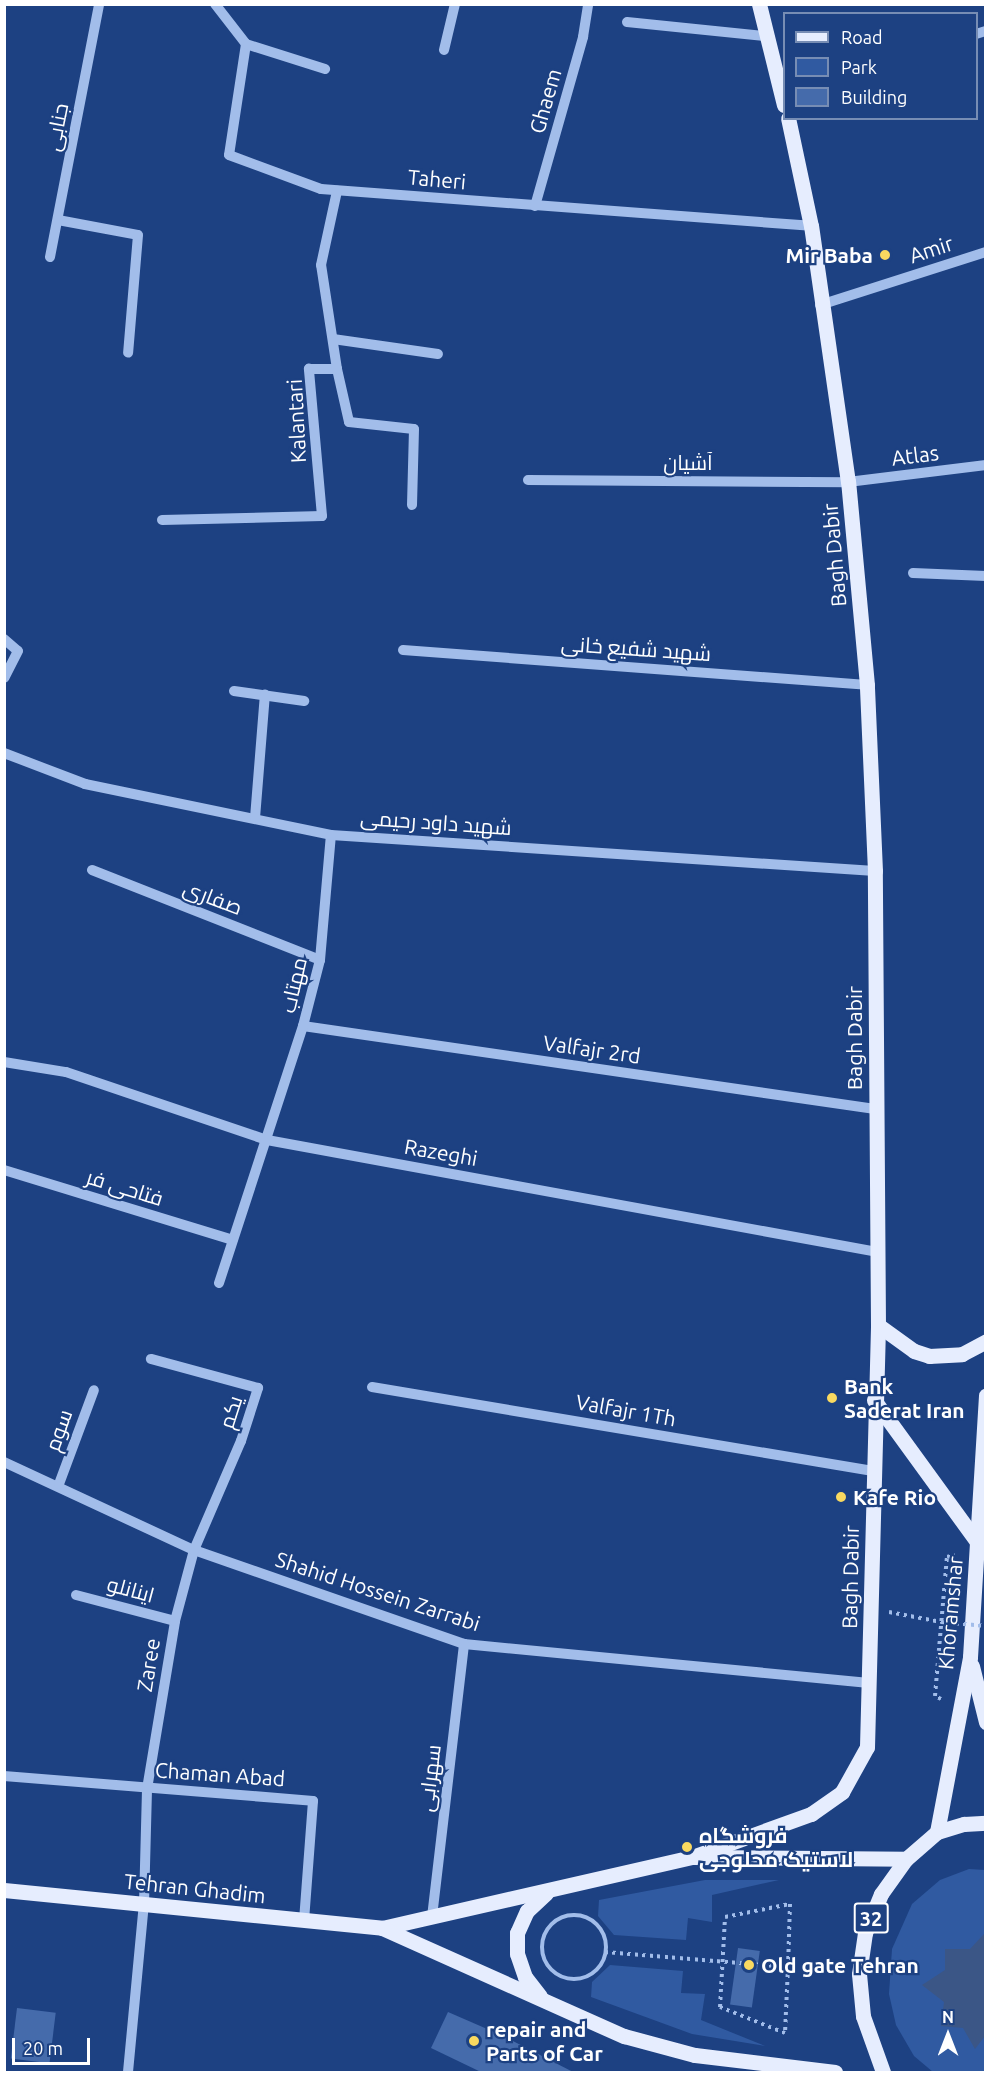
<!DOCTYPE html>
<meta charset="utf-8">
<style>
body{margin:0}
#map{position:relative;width:990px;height:2077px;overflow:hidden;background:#1d4182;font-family:Ubuntu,Cairo,sans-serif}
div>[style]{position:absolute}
.green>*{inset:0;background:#305aa1}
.water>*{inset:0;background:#3b5686}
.building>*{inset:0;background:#456bab;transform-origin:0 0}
.path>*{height:4px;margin-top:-2px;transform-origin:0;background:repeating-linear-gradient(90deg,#a2bdea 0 3px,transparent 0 7.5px)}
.path>.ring{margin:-2px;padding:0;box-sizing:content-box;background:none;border:4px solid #a2bdea;border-radius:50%}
.minor>*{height:10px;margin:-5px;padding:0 5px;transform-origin:5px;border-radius:5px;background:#a2bdea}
.major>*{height:15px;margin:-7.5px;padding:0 7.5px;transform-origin:7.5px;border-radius:7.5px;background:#e6edfe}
.path-bridge>*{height:4px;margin-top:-2px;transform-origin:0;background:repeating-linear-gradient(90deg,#a2bdea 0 3px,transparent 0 7.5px)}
.dots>*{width:16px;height:16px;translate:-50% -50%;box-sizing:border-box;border:3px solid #1d4182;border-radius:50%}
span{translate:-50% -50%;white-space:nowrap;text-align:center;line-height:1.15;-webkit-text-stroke:4.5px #1d4182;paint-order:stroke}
.shield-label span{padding:2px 4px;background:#1d4182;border:2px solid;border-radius:4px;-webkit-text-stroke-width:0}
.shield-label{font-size:20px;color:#fff;font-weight:700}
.street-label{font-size:21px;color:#fff}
.poi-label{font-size:21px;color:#fff;font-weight:700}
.right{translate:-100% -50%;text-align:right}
.left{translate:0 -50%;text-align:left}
.frame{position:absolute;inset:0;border:6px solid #fff;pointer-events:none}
.legend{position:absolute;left:783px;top:12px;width:195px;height:108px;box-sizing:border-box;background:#1d4182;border:2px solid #778db4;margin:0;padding:8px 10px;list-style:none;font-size:18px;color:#fff}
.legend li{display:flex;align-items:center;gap:12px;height:30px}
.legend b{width:30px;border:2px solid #778db4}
.north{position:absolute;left:918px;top:2005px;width:60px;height:60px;-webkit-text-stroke:4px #1d4182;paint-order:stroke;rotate:0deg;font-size:16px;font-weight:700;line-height:24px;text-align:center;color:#fff}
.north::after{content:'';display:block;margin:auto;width:21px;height:27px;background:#fff;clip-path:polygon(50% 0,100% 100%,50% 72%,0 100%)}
.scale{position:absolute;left:12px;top:2038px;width:78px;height:27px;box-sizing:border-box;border:3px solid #fff;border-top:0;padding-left:8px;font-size:18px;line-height:21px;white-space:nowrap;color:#fff;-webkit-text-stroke:4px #1d4182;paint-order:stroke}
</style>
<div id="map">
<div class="green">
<i style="clip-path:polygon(969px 1869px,985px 1870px,985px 2072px,933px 2072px,914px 2056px,896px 2025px,889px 1994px,892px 1949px,912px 1904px,940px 1880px)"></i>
<i style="clip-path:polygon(705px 1880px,779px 1880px,712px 1895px,712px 1922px,688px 1918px,686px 1940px,614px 1935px,598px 1916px,599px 1900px)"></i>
<i style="clip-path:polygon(610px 1965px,683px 1971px,681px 1993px,705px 1994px,701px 2020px,765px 2046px,692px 2034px,591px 1997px,592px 1982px)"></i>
</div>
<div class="water">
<i style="clip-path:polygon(984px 1934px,985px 2036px,975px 2049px,963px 2028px,941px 2026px,944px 2002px,922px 1985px,945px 1970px,945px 1949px,970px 1949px)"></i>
</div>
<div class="building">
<i style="left:738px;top:1948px;width:22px;height:57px;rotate:8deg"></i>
<i style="left:17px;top:2008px;width:39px;height:51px;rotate:7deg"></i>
<i style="clip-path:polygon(448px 2012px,501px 2035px,575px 2073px,483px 2073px,431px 2048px)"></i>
</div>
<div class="path">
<i style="left:889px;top:1612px;width:53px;rotate:10.9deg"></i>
<i style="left:941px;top:1699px;width:7px;rotate:-153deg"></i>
<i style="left:935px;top:1696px;width:140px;rotate:-85.1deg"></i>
<i style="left:947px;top:1557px;width:8px;rotate:-14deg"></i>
<i style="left:790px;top:1904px;width:63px;rotate:91.8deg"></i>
<i style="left:788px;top:1967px;width:66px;rotate:92.6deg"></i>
<i style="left:785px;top:2033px;width:70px;rotate:-158.2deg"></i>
<i style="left:720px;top:2007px;width:90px;rotate:-86.8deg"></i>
<i style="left:725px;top:1917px;width:66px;rotate:-11.3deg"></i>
<i class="ring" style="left:542px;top:1915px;width:60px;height:60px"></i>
<i style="left:605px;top:1952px;width:184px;rotate:4.7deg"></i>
</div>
<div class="minor">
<i style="left:215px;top:4px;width:51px;rotate:52.2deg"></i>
<i style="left:246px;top:44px;width:112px;rotate:98.7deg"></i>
<i style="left:229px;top:155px;width:98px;rotate:20.3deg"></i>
<i style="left:321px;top:189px;width:491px;rotate:4.3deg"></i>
<i style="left:627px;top:22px;width:139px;rotate:5.8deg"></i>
<i style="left:976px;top:34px;width:10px;rotate:-17deg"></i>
<i style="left:246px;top:44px;width:83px;rotate:17.6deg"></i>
<i style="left:444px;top:50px;width:47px;rotate:-76.6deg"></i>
<i style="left:535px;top:206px;width:176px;rotate:-74.1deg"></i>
<i style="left:583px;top:37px;width:33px;rotate:-81deg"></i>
<i style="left:58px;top:220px;width:81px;rotate:10.6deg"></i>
<i style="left:138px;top:235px;width:118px;rotate:94.8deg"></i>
<i style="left:50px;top:257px;width:258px;rotate:-79deg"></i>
<i style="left:820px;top:305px;width:174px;rotate:-17.7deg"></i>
<i style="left:333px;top:339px;width:106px;rotate:8.1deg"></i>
<i style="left:337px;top:369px;width:54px;rotate:77.2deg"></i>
<i style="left:349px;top:422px;width:65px;rotate:6.1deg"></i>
<i style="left:414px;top:429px;width:76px;rotate:91.5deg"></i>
<i style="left:528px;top:480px;width:320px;rotate:0.4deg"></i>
<i style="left:848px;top:482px;width:139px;rotate:-7deg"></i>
<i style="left:162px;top:520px;width:160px;rotate:-1.4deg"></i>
<i style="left:322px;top:516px;width:148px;rotate:-95.1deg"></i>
<i style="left:309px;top:369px;width:28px"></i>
<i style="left:337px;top:369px;width:105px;rotate:-98.7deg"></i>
<i style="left:321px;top:265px;width:76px;rotate:-77.8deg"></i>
<i style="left:913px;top:573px;width:73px;rotate:2.4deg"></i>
<i style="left:4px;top:639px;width:18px;rotate:41deg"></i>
<i style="left:18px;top:651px;width:30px;rotate:117deg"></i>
<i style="left:403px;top:650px;width:465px;rotate:4.3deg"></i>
<i style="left:234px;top:691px;width:71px;rotate:8.1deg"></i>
<i style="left:4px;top:753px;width:87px;rotate:20.9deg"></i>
<i style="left:85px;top:784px;width:251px;rotate:11.7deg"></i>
<i style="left:331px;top:835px;width:545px;rotate:3.79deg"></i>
<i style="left:255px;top:818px;width:124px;rotate:-85.4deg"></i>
<i style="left:92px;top:870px;width:245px;rotate:21.5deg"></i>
<i style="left:303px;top:1026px;width:578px;rotate:8.26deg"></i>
<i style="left:4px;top:1062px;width:63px;rotate:9.2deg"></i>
<i style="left:66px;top:1072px;width:212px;rotate:18.7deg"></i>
<i style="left:267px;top:1140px;width:620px;rotate:10.4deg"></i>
<i style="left:4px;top:1170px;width:239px;rotate:17deg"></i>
<i style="left:219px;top:1283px;width:270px;rotate:-71.9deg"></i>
<i style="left:303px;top:1026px;width:68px;rotate:-75.6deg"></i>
<i style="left:320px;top:960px;width:125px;rotate:-85deg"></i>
<i style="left:372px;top:1387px;width:508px;rotate:9.52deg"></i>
<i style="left:4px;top:1462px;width:209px;rotate:24.9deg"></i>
<i style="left:194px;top:1550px;width:286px;rotate:19.2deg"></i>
<i style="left:464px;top:1644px;width:407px;rotate:5.5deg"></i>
<i style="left:59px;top:1484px;width:100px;rotate:-69.6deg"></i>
<i style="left:76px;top:1595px;width:102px;rotate:14.7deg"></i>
<i style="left:4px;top:1776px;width:310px;rotate:4.6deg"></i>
<i style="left:313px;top:1801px;width:119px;rotate:94.3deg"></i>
<i style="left:432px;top:1917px;width:275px;rotate:-83.3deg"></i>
<i style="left:128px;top:2072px;width:169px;rotate:-84.6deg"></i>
<i style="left:144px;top:1904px;width:115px;rotate:-88.5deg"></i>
<i style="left:147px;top:1789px;width:170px;rotate:-80.5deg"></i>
<i style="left:175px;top:1621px;width:73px;rotate:-75deg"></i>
<i style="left:194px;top:1550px;width:119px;rotate:-66.7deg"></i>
<i style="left:241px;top:1441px;width:56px;rotate:-72.2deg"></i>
<i style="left:258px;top:1388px;width:111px;rotate:-164.8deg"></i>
</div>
<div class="major">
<i style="left:759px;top:4px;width:104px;rotate:76.1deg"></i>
<i style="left:878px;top:1325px;width:44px;rotate:35.8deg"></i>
<i style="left:914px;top:1351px;width:16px;rotate:18deg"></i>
<i style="left:929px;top:1356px;width:33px;rotate:-3deg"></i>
<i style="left:962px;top:1354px;width:27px;rotate:-28deg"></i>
<i style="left:874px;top:1400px;width:175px;rotate:54deg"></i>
<i style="left:972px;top:1666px;width:58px;rotate:76deg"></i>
<i style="left:937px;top:1832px;width:178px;rotate:-79.3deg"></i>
<i style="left:970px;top:1657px;width:262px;rotate:-86.5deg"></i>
<i style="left:692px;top:1857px;width:127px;rotate:-19.9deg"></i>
<i style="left:811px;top:1814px;width:38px;rotate:-35deg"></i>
<i style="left:842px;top:1792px;width:51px;rotate:-60.9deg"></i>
<i style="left:867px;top:1747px;width:422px;rotate:-88.5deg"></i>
<i style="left:878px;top:1325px;width:454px;rotate:-90.4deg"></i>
<i style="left:875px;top:871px;width:186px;rotate:-92.5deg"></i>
<i style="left:867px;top:685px;width:204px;rotate:-95.3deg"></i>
<i style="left:848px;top:482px;width:259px;rotate:-98.2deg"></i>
<i style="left:811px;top:226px;width:110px;rotate:-102deg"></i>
<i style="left:4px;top:1890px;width:380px;rotate:5.7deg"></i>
<i style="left:382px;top:1928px;width:318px;rotate:-12.9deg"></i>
<i style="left:692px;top:1857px;width:214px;rotate:0.5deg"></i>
<i style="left:382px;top:1928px;width:265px;rotate:24.1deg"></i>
<i style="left:624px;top:2036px;width:73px;rotate:15deg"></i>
<i style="left:695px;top:2055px;width:141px;rotate:6.9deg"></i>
<i style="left:540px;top:1996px;width:24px;rotate:-128deg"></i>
<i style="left:525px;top:1977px;width:24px;rotate:-109deg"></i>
<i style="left:517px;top:1954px;width:21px;rotate:-90deg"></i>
<i style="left:517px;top:1933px;width:24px;rotate:-66deg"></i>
<i style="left:527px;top:1911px;width:26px;rotate:-43deg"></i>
<i style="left:883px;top:2072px;width:59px;rotate:-109.7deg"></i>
<i style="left:863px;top:2016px;width:42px;rotate:-95.4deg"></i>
<i style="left:859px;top:1974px;width:41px;rotate:-81.7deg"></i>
<i style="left:865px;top:1933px;width:42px;rotate:-67.7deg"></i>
<i style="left:881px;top:1894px;width:43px;rotate:-54.5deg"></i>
<i style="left:906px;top:1859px;width:41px;rotate:-41.1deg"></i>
<i style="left:937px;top:1832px;width:28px;rotate:-17deg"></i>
<i style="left:964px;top:1824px;width:22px;rotate:-3deg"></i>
</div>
<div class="path-bridge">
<i style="left:941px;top:1622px;width:45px;rotate:5.1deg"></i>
</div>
<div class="dots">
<i style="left:885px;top:255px;background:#f9d960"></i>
<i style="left:832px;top:1398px;background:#f9d960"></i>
<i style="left:841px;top:1497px;background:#f9d960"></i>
<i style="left:687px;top:1847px;background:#f9d960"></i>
<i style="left:749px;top:1965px;background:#f9d960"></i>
<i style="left:474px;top:2041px;background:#f9d960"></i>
</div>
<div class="shield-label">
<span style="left:871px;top:1918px">32</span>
</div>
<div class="street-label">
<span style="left:545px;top:101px;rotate:-74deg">Ghaem</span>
<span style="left:56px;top:127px;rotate:-79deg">جنابی</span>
<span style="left:437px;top:179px;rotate:5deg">Taheri</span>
<span style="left:931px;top:249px;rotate:-18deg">Amir</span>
<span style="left:296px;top:421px;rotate:-93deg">Kalantari</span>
<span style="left:915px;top:455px;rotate:-7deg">Atlas</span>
<span style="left:688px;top:462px">آشیان</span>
<span style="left:834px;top:555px;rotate:-95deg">Bagh Dabir</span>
<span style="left:636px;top:648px;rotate:4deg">شهید شفیع خانی</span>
<span style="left:436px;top:822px;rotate:4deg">شهید داود رحیمی</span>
<span style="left:213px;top:897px;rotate:21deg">صفاری</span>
<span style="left:293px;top:985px;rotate:-77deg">مهتاب</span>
<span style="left:854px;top:1038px;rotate:-90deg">Bagh Dabir</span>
<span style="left:592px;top:1049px;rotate:8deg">Valfajr 2rd</span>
<span style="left:441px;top:1152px;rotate:10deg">Razeghi</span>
<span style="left:125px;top:1187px;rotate:17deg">فتاحی فر</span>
<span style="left:626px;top:1410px;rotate:10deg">Valfajr 1Th</span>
<span style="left:230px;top:1412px;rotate:-72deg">یکم</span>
<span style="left:58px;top:1430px;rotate:-70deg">سوم</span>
<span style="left:850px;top:1577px;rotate:-89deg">Bagh Dabir</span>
<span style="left:131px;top:1589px;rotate:15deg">اینانلو</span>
<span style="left:378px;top:1591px;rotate:18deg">Shahid Hossein Zarrabi</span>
<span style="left:950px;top:1613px;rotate:-85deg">Khoramshar</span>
<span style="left:148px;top:1665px;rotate:-81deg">Zaree</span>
<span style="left:220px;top:1774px;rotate:4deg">Chaman Abad</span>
<span style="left:429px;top:1778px;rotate:-83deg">سهرابی</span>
<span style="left:195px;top:1888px;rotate:6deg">Tehran Ghadim</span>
</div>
<div class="poi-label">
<span class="right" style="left:873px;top:255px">Mir Baba</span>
<span class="left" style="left:844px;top:1398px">Bank<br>Saderat Iran</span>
<span class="left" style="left:853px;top:1497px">Kafe Rio</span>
<span class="left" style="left:699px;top:1847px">فروشگاه<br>لاستیک محلوجی</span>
<span class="left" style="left:761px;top:1965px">Old gate Tehran</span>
<span class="left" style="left:486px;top:2041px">repair and<br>Parts of Car</span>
</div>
<div class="frame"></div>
<ul class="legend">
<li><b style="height:8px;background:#e6edfe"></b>Road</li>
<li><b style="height:16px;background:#305aa1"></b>Park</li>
<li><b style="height:16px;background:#456bab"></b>Building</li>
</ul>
<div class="north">N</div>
<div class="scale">20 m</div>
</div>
